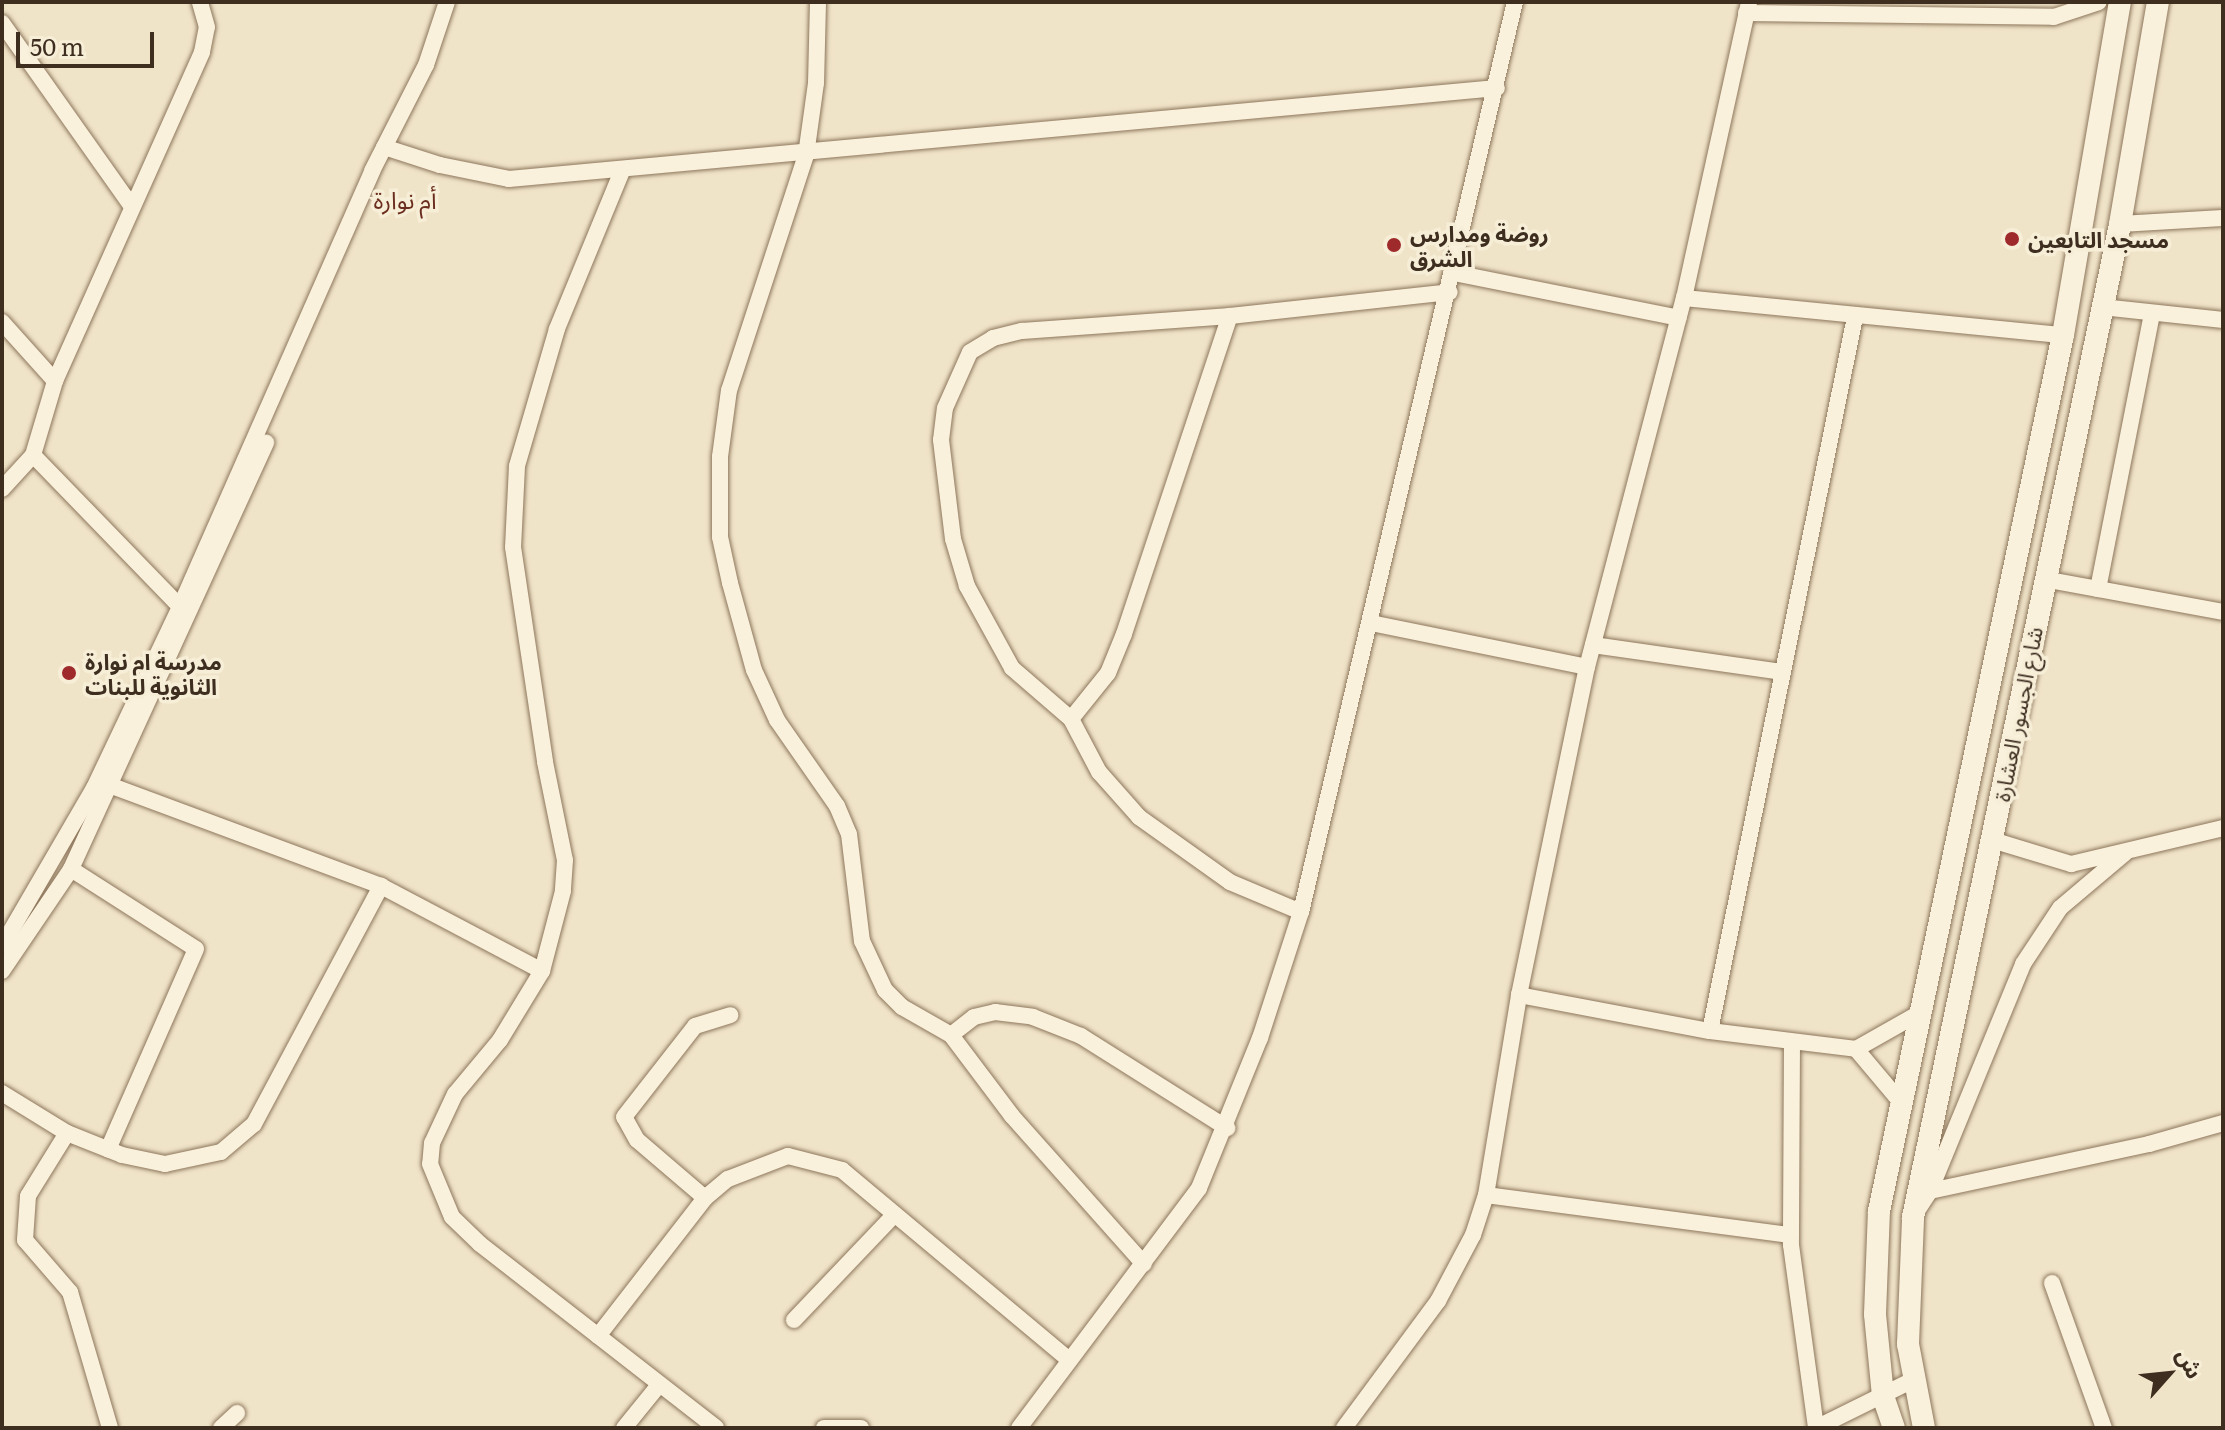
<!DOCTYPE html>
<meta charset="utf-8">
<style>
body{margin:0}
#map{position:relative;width:2225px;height:1430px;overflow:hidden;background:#f0e4c8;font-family:Literata,"Noto Sans Arabic",serif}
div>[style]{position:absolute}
.roads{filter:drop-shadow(0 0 2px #8d765c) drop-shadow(0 0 2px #8d765c)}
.street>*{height:16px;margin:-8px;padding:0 8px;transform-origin:8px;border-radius:8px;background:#faf1dc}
.secondary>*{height:22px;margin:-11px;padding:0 11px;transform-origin:11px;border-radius:11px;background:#faf1dc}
.dots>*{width:22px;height:22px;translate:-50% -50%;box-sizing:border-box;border:4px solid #f7eed8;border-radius:50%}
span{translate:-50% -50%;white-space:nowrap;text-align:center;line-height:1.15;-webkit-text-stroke:7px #f7eed8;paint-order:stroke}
.poi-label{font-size:22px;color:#3d2e20;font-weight:700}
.left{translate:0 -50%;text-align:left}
.street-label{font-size:22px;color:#3d2e20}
.neighbourhood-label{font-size:24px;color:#6b2e1e}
.frame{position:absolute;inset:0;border:4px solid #3d2e20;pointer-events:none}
.north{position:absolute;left:2129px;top:1334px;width:80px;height:80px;-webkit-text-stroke:6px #f7eed8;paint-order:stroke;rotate:63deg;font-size:22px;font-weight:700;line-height:32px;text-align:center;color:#3d2e20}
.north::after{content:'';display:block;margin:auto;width:28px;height:36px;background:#3d2e20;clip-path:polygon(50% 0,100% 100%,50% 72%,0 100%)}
.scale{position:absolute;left:16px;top:32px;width:138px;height:36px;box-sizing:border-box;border:4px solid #3d2e20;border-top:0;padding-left:10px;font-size:24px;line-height:28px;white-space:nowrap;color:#3d2e20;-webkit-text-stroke:6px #f7eed8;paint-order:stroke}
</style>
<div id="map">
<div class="roads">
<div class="street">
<i style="left:818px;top:2px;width:81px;rotate:91.4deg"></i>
<i style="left:816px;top:83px;width:73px;rotate:97.9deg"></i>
<i style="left:806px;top:155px;width:247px;rotate:108.1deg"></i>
<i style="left:729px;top:390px;width:68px;rotate:97.7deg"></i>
<i style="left:720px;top:457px;width:80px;rotate:90deg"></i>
<i style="left:720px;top:537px;width:47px;rotate:77.7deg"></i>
<i style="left:730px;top:583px;width:90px;rotate:74.6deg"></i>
<i style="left:754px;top:670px;width:55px;rotate:65.3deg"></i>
<i style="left:777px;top:720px;width:105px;rotate:55.1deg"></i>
<i style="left:837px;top:806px;width:30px;rotate:67deg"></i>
<i style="left:849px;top:834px;width:108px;rotate:83.1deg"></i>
<i style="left:862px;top:941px;width:54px;rotate:64.9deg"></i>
<i style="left:885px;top:990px;width:24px;rotate:45deg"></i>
<i style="left:902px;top:1007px;width:56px;rotate:29.7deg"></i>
<i style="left:951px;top:1035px;width:101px;rotate:53deg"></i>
<i style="left:1012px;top:1116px;width:198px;rotate:48.3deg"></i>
<i style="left:1746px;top:13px;width:308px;rotate:0.7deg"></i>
<i style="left:2054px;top:17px;width:47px;rotate:-18.4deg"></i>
<i style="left:2px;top:23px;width:223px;rotate:54.7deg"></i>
<i style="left:384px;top:147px;width:59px;rotate:17.8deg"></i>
<i style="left:440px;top:165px;width:70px;rotate:11.5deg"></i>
<i style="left:509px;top:179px;width:992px;rotate:-5.26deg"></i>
<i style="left:622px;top:171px;width:171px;rotate:112.4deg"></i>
<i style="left:557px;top:329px;width:143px;rotate:106.3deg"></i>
<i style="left:517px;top:466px;width:81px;rotate:92.8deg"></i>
<i style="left:513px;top:547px;width:217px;rotate:81.5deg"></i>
<i style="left:545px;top:762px;width:100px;rotate:78.5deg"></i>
<i style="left:565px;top:860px;width:31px;rotate:94deg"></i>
<i style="left:563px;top:891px;width:83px;rotate:104.7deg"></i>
<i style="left:542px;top:971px;width:81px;rotate:121.3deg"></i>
<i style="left:500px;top:1040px;width:70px;rotate:129.8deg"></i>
<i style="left:455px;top:1094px;width:54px;rotate:115.1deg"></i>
<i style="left:432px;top:1143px;width:21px;rotate:95deg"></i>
<i style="left:430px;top:1164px;width:57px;rotate:67.5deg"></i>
<i style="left:452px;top:1217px;width:39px;rotate:44deg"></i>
<i style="left:480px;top:1244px;width:299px;rotate:37.9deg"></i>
<i style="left:2120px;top:224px;width:103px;rotate:-3.3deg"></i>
<i style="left:1454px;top:273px;width:229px;rotate:11.3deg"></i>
<i style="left:1684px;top:298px;width:381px;rotate:5.6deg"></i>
<i style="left:2102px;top:307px;width:122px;rotate:6.1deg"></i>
<i style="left:2px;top:322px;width:79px;rotate:48.1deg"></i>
<i style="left:33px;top:455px;width:219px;rotate:45.9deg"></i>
<i style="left:2px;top:489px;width:46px;rotate:-47.6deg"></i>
<i style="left:33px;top:455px;width:77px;rotate:-73.4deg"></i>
<i style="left:55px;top:381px;width:360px;rotate:-65.9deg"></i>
<i style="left:202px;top:52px;width:25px;rotate:-79deg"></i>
<i style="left:207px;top:27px;width:26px;rotate:-106deg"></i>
<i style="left:2044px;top:579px;width:182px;rotate:10.4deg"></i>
<i style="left:2098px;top:589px;width:281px;rotate:-78.9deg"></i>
<i style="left:1371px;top:623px;width:220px;rotate:11.5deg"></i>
<i style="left:1593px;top:645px;width:192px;rotate:8.1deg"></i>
<i style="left:1071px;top:719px;width:59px;rotate:-51.2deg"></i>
<i style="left:1108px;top:673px;width:42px;rotate:-67.7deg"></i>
<i style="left:1124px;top:634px;width:335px;rotate:-71.6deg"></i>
<i style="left:112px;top:786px;width:287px;rotate:20.4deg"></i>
<i style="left:381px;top:886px;width:182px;rotate:27.8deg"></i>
<i style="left:1992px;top:840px;width:83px;rotate:16.9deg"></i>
<i style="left:2071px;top:864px;width:156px;rotate:-13.3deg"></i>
<i style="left:71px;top:869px;width:148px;rotate:32.6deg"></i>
<i style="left:196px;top:949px;width:219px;rotate:113.7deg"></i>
<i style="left:1301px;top:912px;width:77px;rotate:-157.1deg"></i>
<i style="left:1230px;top:882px;width:112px;rotate:-144.5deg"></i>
<i style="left:1139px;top:817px;width:60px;rotate:-131.6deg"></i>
<i style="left:1099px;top:772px;width:60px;rotate:-117.8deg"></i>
<i style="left:1071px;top:719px;width:78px;rotate:-139.2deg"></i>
<i style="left:1012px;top:668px;width:94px;rotate:-118.8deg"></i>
<i style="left:967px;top:586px;width:49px;rotate:-106.6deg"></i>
<i style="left:953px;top:539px;width:100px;rotate:-96.9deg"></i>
<i style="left:941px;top:440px;width:32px;rotate:-83deg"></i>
<i style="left:945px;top:408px;width:61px;rotate:-65.9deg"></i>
<i style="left:970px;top:352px;width:27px;rotate:-31deg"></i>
<i style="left:993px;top:338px;width:30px;rotate:-14deg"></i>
<i style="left:1022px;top:331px;width:209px;rotate:-4.1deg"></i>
<i style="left:1230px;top:316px;width:221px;rotate:-6.2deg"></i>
<i style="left:2px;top:946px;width:183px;rotate:-59.8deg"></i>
<i style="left:94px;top:788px;width:200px;rotate:-64.6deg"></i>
<i style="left:180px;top:607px;width:476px;rotate:-66.2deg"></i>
<i style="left:372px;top:171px;width:119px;rotate:-63deg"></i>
<i style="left:426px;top:65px;width:66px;rotate:-71.6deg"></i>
<i style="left:2px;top:971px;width:123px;rotate:-55.9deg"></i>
<i style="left:71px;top:869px;width:469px;rotate:-65.4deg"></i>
<i style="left:1519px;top:995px;width:194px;rotate:10.7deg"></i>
<i style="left:1710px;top:1031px;width:147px;rotate:7deg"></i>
<i style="left:1856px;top:1049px;width:69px;rotate:-29.5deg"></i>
<i style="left:1710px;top:1031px;width:729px;rotate:-78.52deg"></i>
<i style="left:951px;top:1035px;width:29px;rotate:-38deg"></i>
<i style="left:974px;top:1017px;width:22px;rotate:-13deg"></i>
<i style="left:995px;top:1012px;width:38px;rotate:7deg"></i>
<i style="left:1033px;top:1017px;width:52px;rotate:21.6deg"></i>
<i style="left:1081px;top:1036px;width:173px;rotate:32.2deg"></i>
<i style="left:1792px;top:1042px;width:203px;rotate:90.3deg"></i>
<i style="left:1791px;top:1245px;width:185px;rotate:82.2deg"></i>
<i style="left:1856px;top:1049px;width:67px;rotate:49.9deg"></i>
<i style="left:2px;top:1093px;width:76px;rotate:31.6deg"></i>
<i style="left:67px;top:1133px;width:59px;rotate:21.8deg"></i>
<i style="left:122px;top:1155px;width:44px;rotate:11.8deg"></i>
<i style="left:165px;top:1164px;width:57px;rotate:-12.1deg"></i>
<i style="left:221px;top:1152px;width:43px;rotate:-40.3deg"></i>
<i style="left:254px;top:1124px;width:270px;rotate:-61.9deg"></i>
<i style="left:67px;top:1133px;width:74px;rotate:121.8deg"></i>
<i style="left:28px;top:1196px;width:44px;rotate:93.9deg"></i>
<i style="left:25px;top:1240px;width:69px;rotate:49.1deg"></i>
<i style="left:70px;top:1292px;width:142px;rotate:73.6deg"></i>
<i style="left:1930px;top:1191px;width:224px;rotate:-12.1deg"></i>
<i style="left:2149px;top:1144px;width:77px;rotate:-15.8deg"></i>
<i style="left:1486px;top:1195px;width:307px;rotate:7.5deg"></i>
<i style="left:705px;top:1198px;width:89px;rotate:-139.5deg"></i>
<i style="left:637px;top:1140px;width:26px;rotate:-119deg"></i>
<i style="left:624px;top:1117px;width:115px;rotate:-52deg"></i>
<i style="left:695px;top:1026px;width:37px;rotate:-17deg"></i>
<i style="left:1917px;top:1211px;width:24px;rotate:-57deg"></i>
<i style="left:1930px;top:1191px;width:245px;rotate:-67.7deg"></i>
<i style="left:2023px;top:964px;width:67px;rotate:-56.5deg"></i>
<i style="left:2060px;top:908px;width:85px;rotate:-40.2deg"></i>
<i style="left:2052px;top:1283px;width:154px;rotate:70.3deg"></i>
<i style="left:794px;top:1320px;width:145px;rotate:-46.4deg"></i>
<i style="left:598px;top:1336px;width:175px;rotate:-52.2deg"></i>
<i style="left:705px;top:1198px;width:30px;rotate:-40deg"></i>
<i style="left:728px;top:1179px;width:64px;rotate:-21deg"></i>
<i style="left:788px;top:1156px;width:56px;rotate:14.5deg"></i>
<i style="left:842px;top:1170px;width:296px;rotate:39.9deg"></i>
<i style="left:221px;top:1428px;width:22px;rotate:-43deg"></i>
<i style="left:624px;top:1428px;width:55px;rotate:-50.9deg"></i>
<i style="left:824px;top:1428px;width:37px"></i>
<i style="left:1019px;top:1428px;width:300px;rotate:-53.1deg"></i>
<i style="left:1199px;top:1188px;width:162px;rotate:-67.9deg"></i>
<i style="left:1260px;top:1038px;width:133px;rotate:-72deg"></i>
<i style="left:1301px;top:912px;width:935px;rotate:-76.77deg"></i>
<i style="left:1344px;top:1428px;width:158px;rotate:-53.5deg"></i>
<i style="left:1438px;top:1301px;width:75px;rotate:-62.1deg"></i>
<i style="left:1473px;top:1235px;width:42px;rotate:-72deg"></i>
<i style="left:1486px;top:1195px;width:203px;rotate:-80.6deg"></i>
<i style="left:1519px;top:995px;width:335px;rotate:-78.3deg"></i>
<i style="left:1587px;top:667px;width:382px;rotate:-75.3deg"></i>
<i style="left:1684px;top:298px;width:303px;rotate:-77.6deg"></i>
<i style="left:1816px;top:1428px;width:106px;rotate:-26.3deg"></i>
</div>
<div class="secondary">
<i style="left:1894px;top:1428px;width:34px;rotate:-109deg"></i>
<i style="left:1883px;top:1396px;width:82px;rotate:-95.6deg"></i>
<i style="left:1875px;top:1314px;width:103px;rotate:-87.8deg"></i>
<i style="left:1879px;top:1211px;width:895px;rotate:-78.14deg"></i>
<i style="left:2063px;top:335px;width:338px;rotate:-80.3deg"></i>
<i style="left:1924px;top:1428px;width:86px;rotate:-100.8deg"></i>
<i style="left:1908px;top:1344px;width:127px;rotate:-87.7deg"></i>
<i style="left:1913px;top:1217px;width:1014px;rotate:-78.22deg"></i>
<i style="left:2120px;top:224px;width:225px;rotate:-80.3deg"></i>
</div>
</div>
<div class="dots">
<i style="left:2012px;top:239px;background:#9e2a2b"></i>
<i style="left:1394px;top:245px;background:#9e2a2b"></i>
<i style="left:69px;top:673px;background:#9e2a2b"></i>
</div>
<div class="poi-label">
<span class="left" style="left:1410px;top:245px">روضة ومدارس<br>الشرق</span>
<span class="left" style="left:2028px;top:239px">مسجد التابعين</span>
<span class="left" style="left:85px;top:673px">مدرسة ام نوارة<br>الثانوية للبنات</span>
</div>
<div class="street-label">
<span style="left:2017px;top:714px;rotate:-79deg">شارع الجسور العشارة</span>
</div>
<div class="neighbourhood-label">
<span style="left:405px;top:199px">أم نوارة</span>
</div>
<div class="frame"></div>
<div class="north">ش</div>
<div class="scale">50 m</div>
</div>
